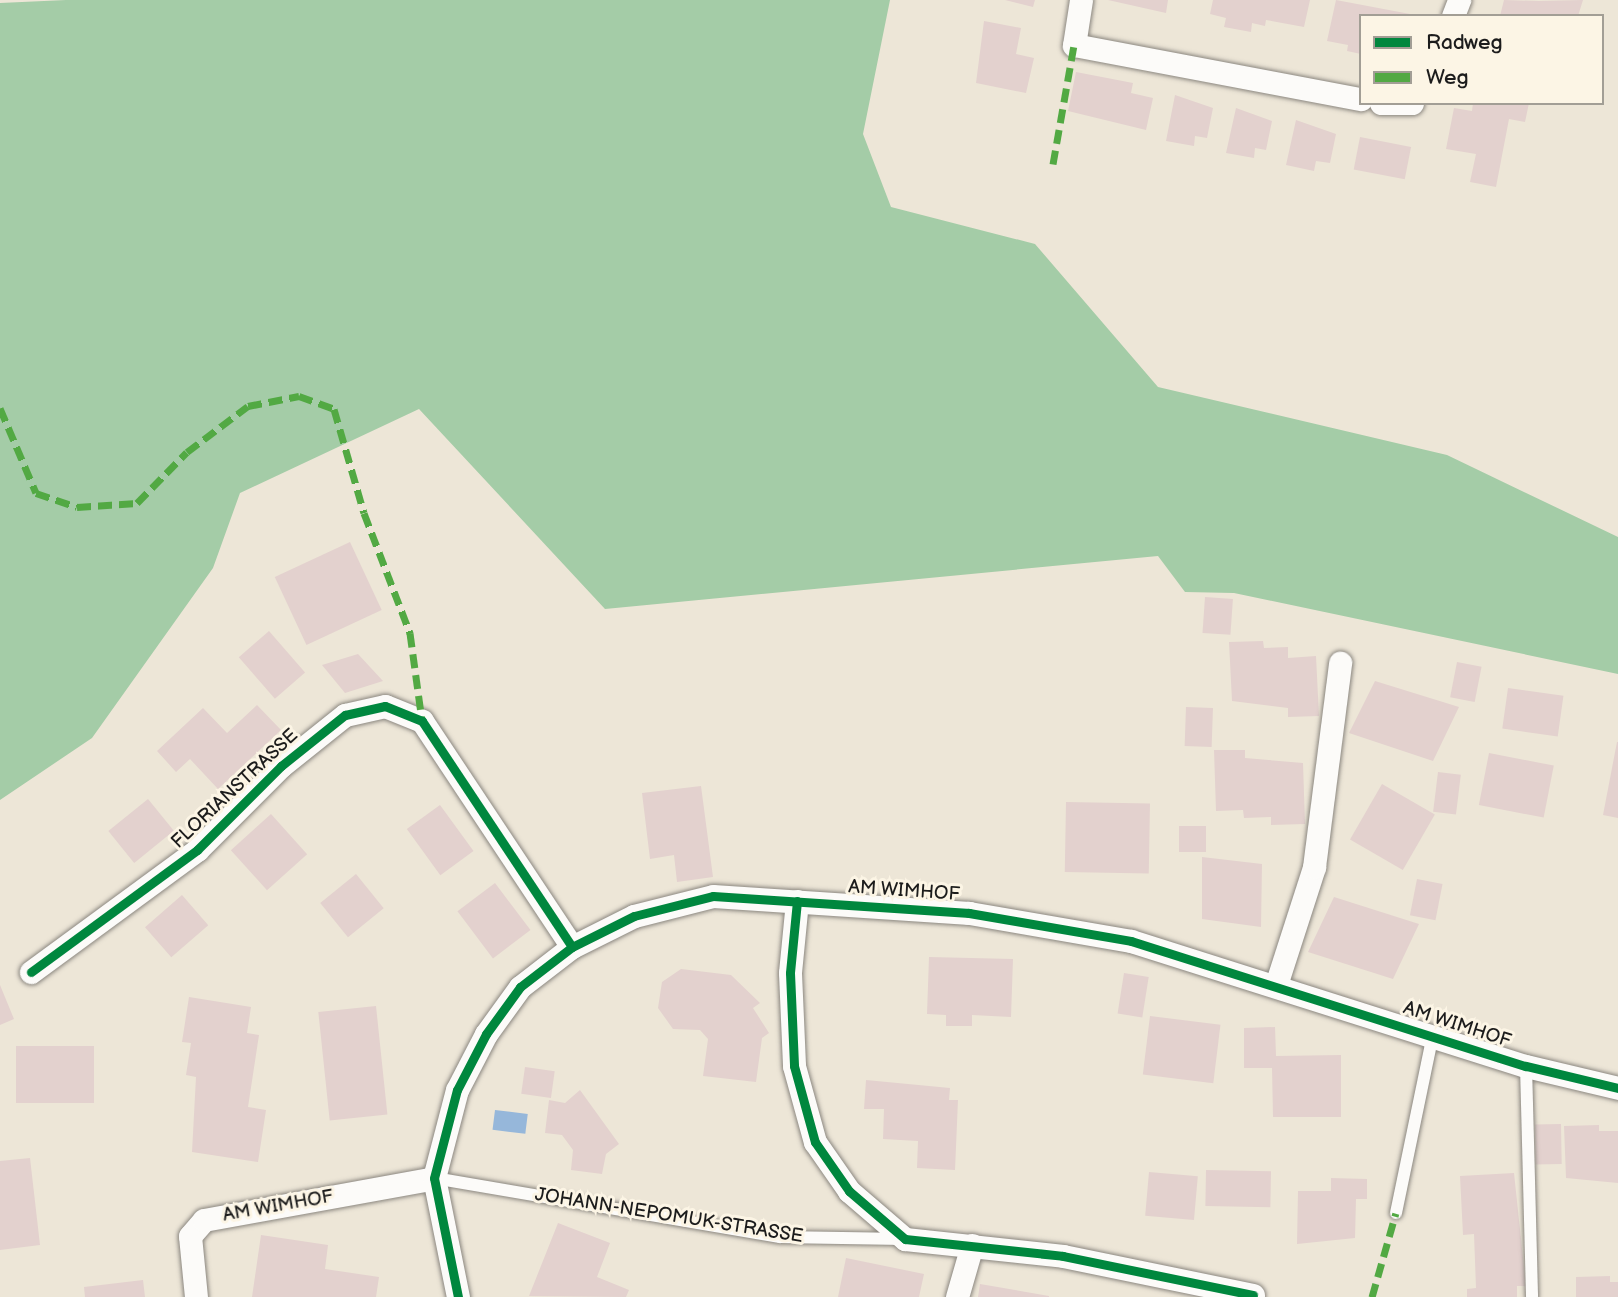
<!DOCTYPE html>
<style>
body{margin:0}
#map{position:relative;width:1618px;height:1297px;overflow:hidden;background:#ede6d7;font-family:"Balsamiq Sans",sans-serif}
div>[style]{position:absolute}
.forest>*{inset:0;background:#a4cca7}
.water>*{inset:0;background:#96b7da;transform-origin:0 0}
.building>*{inset:0;background:#e3d1ce;transform-origin:0 0}
.roads{filter:drop-shadow(0 0 2px #8b8780) drop-shadow(0 0 2px #8b8780)}
.service>*{height:12px;margin:-6px;padding:0 6px;transform-origin:6px;border-radius:6px;background:#fcfbf9}
.minor>*{height:23px;margin:-11.5px;padding:0 11.5px;transform-origin:11.5px;border-radius:11.5px;background:#fcfbf9}
.quiet>*{height:7px;margin-top:-3.5px;transform-origin:0;background:repeating-linear-gradient(90deg,#52a943 0 14px,transparent 0 21px)}
.cycleway>*{height:9px;margin:-4.5px;padding:0 4.5px;transform-origin:4.5px;border-radius:4.5px;background:#00873e}
span{translate:-50% -50%;white-space:nowrap;text-align:center;line-height:1.15;-webkit-text-stroke:6px #fcf5e5;paint-order:stroke}
.street-label{font-size:19px;color:#1c1c1c}
.legend{position:absolute;left:1359px;top:14px;width:245px;height:91px;box-sizing:border-box;background:#fcf5e5;border:2px solid #a29e95;margin:0;padding:9px 12px;list-style:none;font-size:21px;color:#1c1c1c}
.legend li{display:flex;align-items:center;gap:14px;height:35px}
.legend b{width:35px;border:2px solid #a29e95}
</style>
<div id="map">
<div class="forest">
<i style="clip-path:polygon(66px 0,890px 0,863px 134px,891px 207px,1035px 244px,1158px 387px,1447px 455px,1618px 537px,1618px 674px,1234px 593px,1185px 592px,1158px 556px,605px 609px,419px 409px,240px 493px,213px 568px,92px 738px,0 800px,0 3px)"></i>
</div>
<div class="water">
<i style="left:495px;top:1110px;width:33px;height:20px;rotate:7deg"></i>
</div>
<div class="building">
<i style="clip-path:polygon(1005px 0,1035px 0,1033px 7px)"></i>
<i style="clip-path:polygon(1108px 0,1168px 0,1166px 13px)"></i>
<i style="clip-path:polygon(1213px 0,1310px 0,1304px 27px,1266px 20px,1265px 26px,1252px 23px,1251px 32px,1224px 27px,1226px 18px,1210px 14px)"></i>
<i style="clip-path:polygon(1336px 0,1410px 14px,1410px 16px,1361px 16px,1361px 54px,1347px 51px,1348px 45px,1327px 41px)"></i>
<i style="clip-path:polygon(1504px 0,1539px 1px,1583px 0,1578px 16px,1500px 16px)"></i>
<i style="clip-path:polygon(984px 21px,1021px 28px,1016px 54px,1034px 58px,1026px 93px,976px 83px)"></i>
<i style="clip-path:polygon(1076px 72px,1133px 83px,1131px 93px,1153px 98px,1146px 130px,1068px 111px)"></i>
<i style="clip-path:polygon(1175px 95px,1213px 108px,1207px 138px,1195px 136px,1194px 146px,1166px 141px)"></i>
<i style="clip-path:polygon(1473px 103px,1529px 103px,1525px 122px,1509px 119px,1496px 187px,1470px 182px,1476px 154px,1446px 149px,1454px 108px,1472px 111px)"></i>
<i style="clip-path:polygon(1236px 108px,1272px 121px,1266px 150px,1255px 148px,1254px 158px,1226px 153px)"></i>
<i style="clip-path:polygon(1296px 120px,1336px 134px,1330px 163px,1316px 161px,1314px 171px,1286px 165px)"></i>
<i style="left:1360px;top:137px;width:52px;height:33px;rotate:11deg"></i>
<i style="left:350px;top:542px;width:75px;height:83px;rotate:65deg"></i>
<i style="left:1205px;top:597px;width:28px;height:36px;rotate:4deg"></i>
<i style="left:269px;top:631px;width:55px;height:40px;rotate:49deg"></i>
<i style="clip-path:polygon(1263px 641px,1264px 648px,1288px 647px,1288px 658px,1316px 656px,1319px 716px,1288px 717px,1288px 708px,1232px 701px,1229px 642px)"></i>
<i style="clip-path:polygon(358px 654px,383px 681px,345px 693px,322px 665px)"></i>
<i style="left:1457px;top:662px;width:25px;height:36px;rotate:11deg"></i>
<i style="clip-path:polygon(1375px 681px,1459px 707px,1433px 761px,1349px 733px)"></i>
<i style="left:1508px;top:688px;width:56px;height:41px;rotate:8deg"></i>
<i style="clip-path:polygon(257px 705px,281px 730px,218px 789px,190px 759px,176px 772px,157px 751px,203px 708px,227px 733px)"></i>
<i style="left:1186px;top:707px;width:27px;height:39px;rotate:2deg"></i>
<i style="clip-path:polygon(1617px 742px,1618px 742px,1618px 818px,1603px 815px)"></i>
<i style="clip-path:polygon(1214px 750px,1245px 750px,1245px 758px,1303px 763px,1305px 824px,1271px 825px,1271px 817px,1244px 818px,1243px 810px,1216px 811px)"></i>
<i style="left:1489px;top:753px;width:66px;height:53px;rotate:11deg"></i>
<i style="left:1438px;top:772px;width:23px;height:40px;rotate:7deg"></i>
<i style="left:1382px;top:784px;width:61px;height:64px;rotate:30deg"></i>
<i style="clip-path:polygon(701px 786px,713px 877px,677px 882px,674px 855px,650px 859px,642px 793px)"></i>
<i style="left:148px;top:799px;width:41px;height:51px;rotate:51deg"></i>
<i style="left:1066px;top:802px;width:84px;height:70px;rotate:1deg"></i>
<i style="left:440px;top:805px;width:57px;height:41px;rotate:54deg"></i>
<i style="left:271px;top:814px;width:54px;height:54px;rotate:48deg"></i>
<i style="left:1179px;top:826px;width:27px;height:26px"></i>
<i style="clip-path:polygon(1202px 857px,1262px 864px,1261px 927px,1202px 919px)"></i>
<i style="left:356px;top:874px;width:44px;height:46px;rotate:51deg"></i>
<i style="left:1417px;top:879px;width:26px;height:37px;rotate:11deg"></i>
<i style="left:495px;top:883px;width:59px;height:47px;rotate:53deg"></i>
<i style="left:182px;top:895px;width:40px;height:49px;rotate:49deg"></i>
<i style="clip-path:polygon(1334px 897px,1419px 924px,1393px 979px,1308px 952px)"></i>
<i style="clip-path:polygon(929px 957px,1013px 959px,1011px 1017px,972px 1015px,972px 1026px,946px 1026px,946px 1015px,927px 1014px)"></i>
<i style="clip-path:polygon(681px 969px,731px 975px,760px 1003px,753px 1008px,769px 1033px,762px 1038px,756px 1082px,703px 1076px,708px 1039px,700px 1030px,673px 1029px,658px 1008px,662px 982px)"></i>
<i style="left:1124px;top:973px;width:25px;height:41px;rotate:9deg"></i>
<i style="clip-path:polygon(0 985px,14px 1019px,0 1025px)"></i>
<i style="clip-path:polygon(189px 997px,251px 1007px,247px 1033px,259px 1035px,248px 1107px,266px 1110px,258px 1162px,192px 1152px,196px 1077px,186px 1075px,191px 1043px,182px 1042px)"></i>
<i style="left:376px;top:1006px;width:109px;height:58px;rotate:84deg"></i>
<i style="left:1150px;top:1016px;width:71px;height:59px;rotate:7deg"></i>
<i style="clip-path:polygon(1275px 1027px,1276px 1056px,1341px 1055px,1341px 1117px,1273px 1117px,1272px 1068px,1244px 1068px,1244px 1028px)"></i>
<i style="left:16px;top:1046px;width:78px;height:57px"></i>
<i style="left:525px;top:1067px;width:30px;height:27px;rotate:8deg"></i>
<i style="clip-path:polygon(866px 1080px,950px 1088px,949px 1100px,958px 1100px,955px 1170px,917px 1168px,918px 1141px,883px 1139px,884px 1109px,864px 1109px)"></i>
<i style="clip-path:polygon(580px 1090px,619px 1144px,606px 1154px,602px 1174px,571px 1170px,573px 1150px,562px 1135px,545px 1133px,549px 1100px,565px 1103px)"></i>
<i style="left:1561px;top:1124px;width:40px;height:26px;rotate:89deg"></i>
<i style="clip-path:polygon(1599px 1125px,1599px 1131px,1618px 1131px,1618px 1183px,1566px 1178px,1564px 1126px)"></i>
<i style="clip-path:polygon(30px 1158px,40px 1245px,0 1250px,0 1161px)"></i>
<i style="left:1206px;top:1170px;width:65px;height:36px;rotate:1deg"></i>
<i style="left:1149px;top:1172px;width:49px;height:44px;rotate:5deg"></i>
<i style="clip-path:polygon(1514px 1173px,1526px 1286px,1517px 1286px,1517px 1297px,1467px 1297px,1467px 1289px,1476px 1288px,1474px 1234px,1463px 1235px,1460px 1176px)"></i>
<i style="clip-path:polygon(1331px 1178px,1367px 1179px,1367px 1199px,1356px 1199px,1355px 1238px,1297px 1244px,1298px 1191px,1331px 1191px)"></i>
<i style="clip-path:polygon(558px 1223px,610px 1243px,597px 1277px,629px 1290px,626px 1297px,529px 1296px)"></i>
<i style="clip-path:polygon(261px 1235px,328px 1245px,325px 1269px,379px 1277px,376px 1297px,252px 1297px)"></i>
<i style="clip-path:polygon(846px 1258px,924px 1274px,919px 1297px,838px 1297px)"></i>
<i style="clip-path:polygon(1610px 1276px,1610px 1282px,1618px 1282px,1618px 1297px,1576px 1297px,1576px 1277px)"></i>
<i style="clip-path:polygon(143px 1280px,145px 1297px,85px 1297px,84px 1287px)"></i>
<i style="clip-path:polygon(980px 1284px,1049px 1296px,1049px 1297px,978px 1297px)"></i>
</div>
<div class="roads">
<div class="service">
<i style="left:1526px;top:1066px;width:231px;rotate:88.5deg"></i>
<i style="left:434px;top:1178px;width:351px;rotate:9.7deg"></i>
<i style="left:780px;top:1237px;width:124px;rotate:0.9deg"></i>
<i style="left:1396px;top:1213px;width:182px;rotate:-78.3deg"></i>
</div>
<div class="minor">
<i style="left:1081px;top:0;width:46px;rotate:98.8deg"></i>
<i style="left:1074px;top:45px;width:292px;rotate:10.7deg"></i>
<i style="left:1453px;top:16px;width:17px;rotate:-69deg"></i>
<i style="left:1381px;top:103px;width:31px"></i>
<i style="left:797px;top:901px;width:72px;rotate:95.6deg"></i>
<i style="left:790px;top:973px;width:93px;rotate:87.5deg"></i>
<i style="left:794px;top:1066px;width:79px;rotate:74.6deg"></i>
<i style="left:815px;top:1142px;width:60px;rotate:55.2deg"></i>
<i style="left:849px;top:1191px;width:74px;rotate:40.6deg"></i>
<i style="left:905px;top:1239px;width:159px;rotate:6.1deg"></i>
<i style="left:1063px;top:1256px;width:194px;rotate:11.6deg"></i>
<i style="left:31px;top:972px;width:206px;rotate:-36.3deg"></i>
<i style="left:197px;top:850px;width:119px;rotate:-45deg"></i>
<i style="left:281px;top:766px;width:82px;rotate:-38.6deg"></i>
<i style="left:345px;top:715px;width:41px;rotate:-12.7deg"></i>
<i style="left:385px;top:706px;width:40px;rotate:22deg"></i>
<i style="left:422px;top:721px;width:271px;rotate:56.4deg"></i>
<i style="left:1276px;top:985px;width:124px;rotate:-72.1deg"></i>
<i style="left:1314px;top:867px;width:206px;rotate:-82.7deg"></i>
<i style="left:196px;top:1297px;width:61px;rotate:-95.6deg"></i>
<i style="left:190px;top:1236px;width:21px;rotate:-49deg"></i>
<i style="left:204px;top:1220px;width:234px;rotate:-10.3deg"></i>
<i style="left:458px;top:1297px;width:121px;rotate:-101.4deg"></i>
<i style="left:434px;top:1178px;width:91px;rotate:-75.4deg"></i>
<i style="left:457px;top:1090px;width:63px;rotate:-62.6deg"></i>
<i style="left:486px;top:1034px;width:58px;rotate:-54.1deg"></i>
<i style="left:520px;top:987px;width:66px;rotate:-37.6deg"></i>
<i style="left:572px;top:947px;width:69px;rotate:-26.6deg"></i>
<i style="left:634px;top:916px;width:81px;rotate:-14.2deg"></i>
<i style="left:713px;top:896px;width:257px;rotate:3.8deg"></i>
<i style="left:969px;top:913px;width:164px;rotate:9.8deg"></i>
<i style="left:1131px;top:941px;width:414px;rotate:17.6deg"></i>
<i style="left:1526px;top:1066px;width:95px;rotate:13.4deg"></i>
<i style="left:957px;top:1297px;width:54px;rotate:-73.9deg"></i>
</div>
</div>
<div class="quiet">
<i style="left:1053px;top:164px;width:121px;rotate:-80deg"></i>
<i style="left:0;top:408px;width:92px;rotate:67deg"></i>
<i style="left:36px;top:493px;width:43px;rotate:18.9deg"></i>
<i style="left:77px;top:507px;width:60px;rotate:-3.8deg"></i>
<i style="left:137px;top:503px;width:71px;rotate:-45.6deg"></i>
<i style="left:187px;top:452px;width:76px;rotate:-37deg"></i>
<i style="left:248px;top:406px;width:52px;rotate:-11.1deg"></i>
<i style="left:299px;top:396px;width:37px;rotate:20deg"></i>
<i style="left:334px;top:409px;width:108px;rotate:73.9deg"></i>
<i style="left:364px;top:513px;width:129px;rotate:69deg"></i>
<i style="left:410px;top:633px;width:89px;rotate:82.2deg"></i>
<i style="left:1372px;top:1297px;width:87px;rotate:-74.1deg"></i>
</div>
<div class="cycleway">
<i style="left:797px;top:901px;width:72px;rotate:95.6deg"></i>
<i style="left:790px;top:973px;width:93px;rotate:87.5deg"></i>
<i style="left:794px;top:1066px;width:79px;rotate:74.6deg"></i>
<i style="left:815px;top:1142px;width:60px;rotate:55.2deg"></i>
<i style="left:849px;top:1191px;width:74px;rotate:40.6deg"></i>
<i style="left:905px;top:1239px;width:159px;rotate:6.1deg"></i>
<i style="left:1063px;top:1256px;width:194px;rotate:11.6deg"></i>
<i style="left:31px;top:972px;width:206px;rotate:-36.3deg"></i>
<i style="left:197px;top:850px;width:119px;rotate:-45deg"></i>
<i style="left:281px;top:766px;width:82px;rotate:-38.6deg"></i>
<i style="left:345px;top:715px;width:41px;rotate:-12.7deg"></i>
<i style="left:385px;top:706px;width:40px;rotate:22deg"></i>
<i style="left:422px;top:721px;width:271px;rotate:56.4deg"></i>
<i style="left:458px;top:1297px;width:121px;rotate:-101.4deg"></i>
<i style="left:434px;top:1178px;width:91px;rotate:-75.4deg"></i>
<i style="left:457px;top:1090px;width:63px;rotate:-62.6deg"></i>
<i style="left:486px;top:1034px;width:58px;rotate:-54.1deg"></i>
<i style="left:520px;top:987px;width:66px;rotate:-37.6deg"></i>
<i style="left:572px;top:947px;width:69px;rotate:-26.6deg"></i>
<i style="left:634px;top:916px;width:81px;rotate:-14.2deg"></i>
<i style="left:713px;top:896px;width:257px;rotate:3.8deg"></i>
<i style="left:969px;top:913px;width:164px;rotate:9.8deg"></i>
<i style="left:1131px;top:941px;width:414px;rotate:17.6deg"></i>
<i style="left:1526px;top:1066px;width:95px;rotate:13.4deg"></i>
</div>
<div class="street-label">
<span style="left:235px;top:789px;rotate:-43deg">FLORIANSTRASSE</span>
<span style="left:904px;top:891px;rotate:4deg">AM WIMHOF</span>
<span style="left:1457px;top:1025px;rotate:18deg">AM WIMHOF</span>
<span style="left:278px;top:1206px;rotate:-10deg">AM WIMHOF</span>
<span style="left:669px;top:1216px;rotate:9deg">JOHANN-NEPOMUK-STRASSE</span>
</div>
<ul class="legend">
<li><b style="height:9px;background:#00873e"></b>Radweg</li>
<li><b style="height:9px;background:#52a943"></b>Weg</li>
</ul>
</div>
